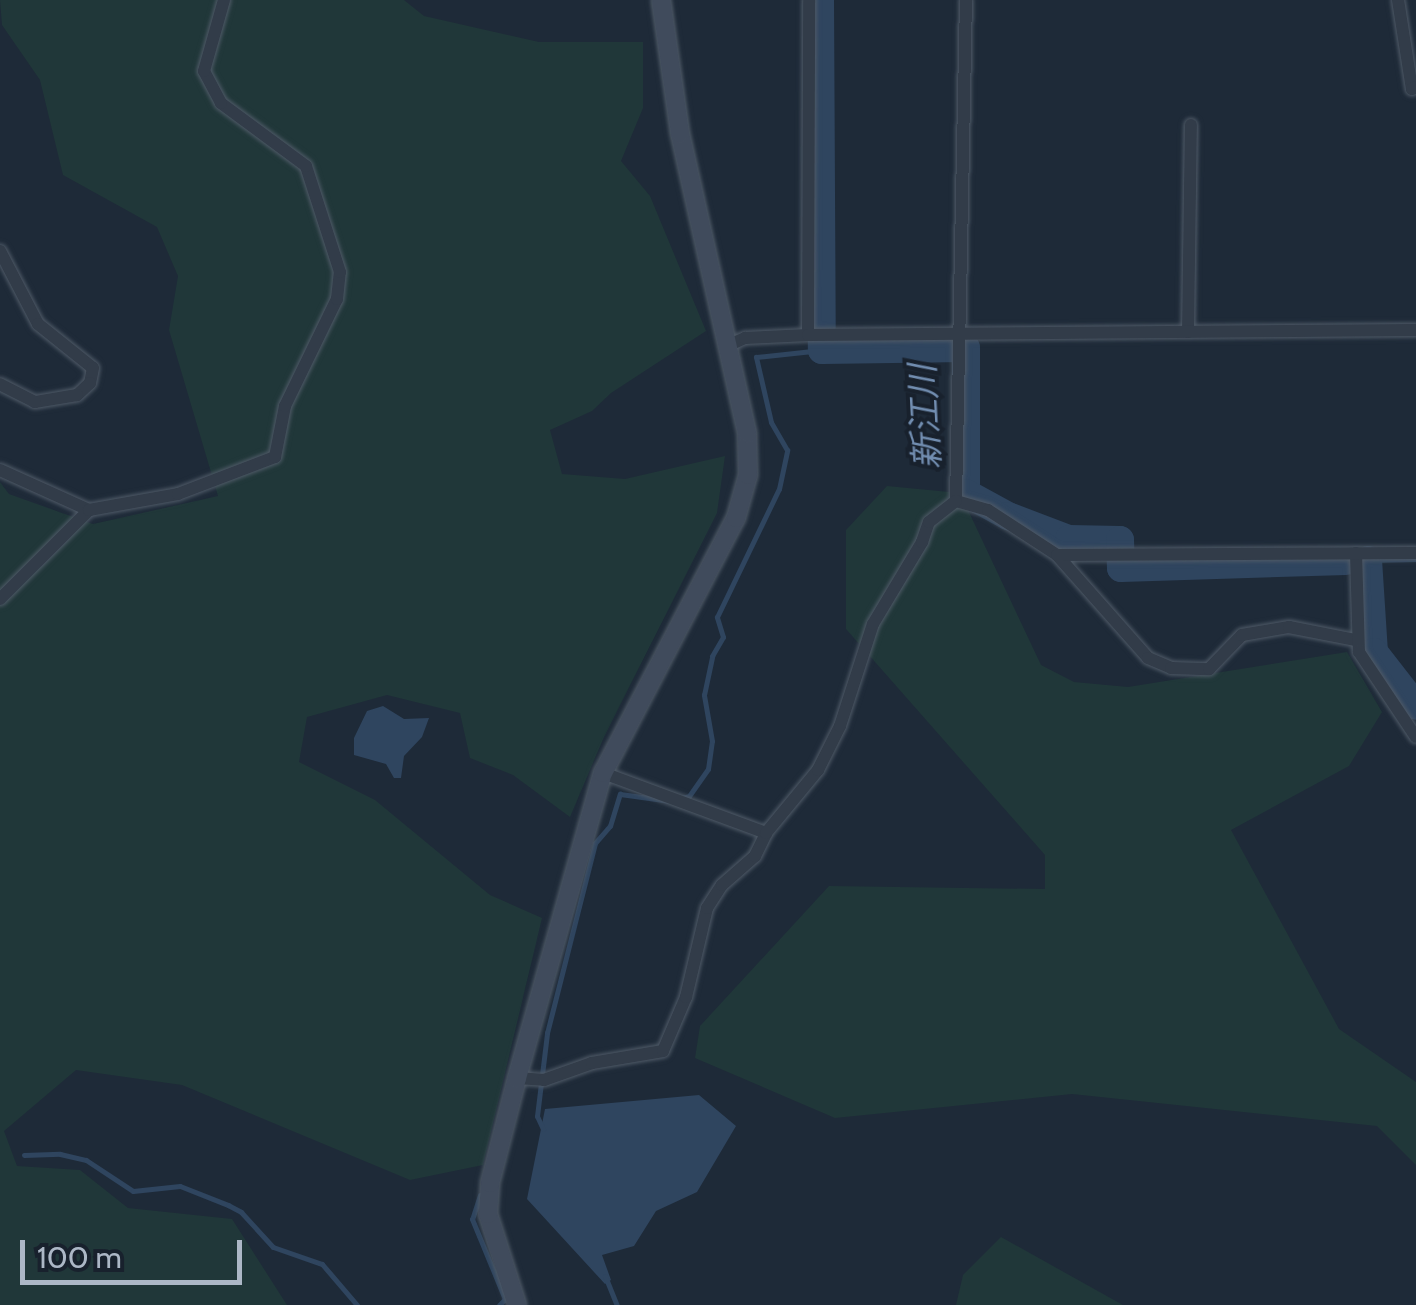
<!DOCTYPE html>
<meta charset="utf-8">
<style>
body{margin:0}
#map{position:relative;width:1416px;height:1305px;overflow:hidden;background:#1e2a38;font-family:Cabin,"Noto Sans JP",sans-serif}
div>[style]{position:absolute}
.green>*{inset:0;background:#203739}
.water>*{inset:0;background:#2f455f}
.stream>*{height:5px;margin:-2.5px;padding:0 2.5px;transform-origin:2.5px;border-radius:2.5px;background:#2f455f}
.river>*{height:28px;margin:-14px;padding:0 14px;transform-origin:14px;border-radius:14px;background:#2f455f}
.roads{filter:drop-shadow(0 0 2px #4f5a67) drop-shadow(0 0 2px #4f5a67)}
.street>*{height:12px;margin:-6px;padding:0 6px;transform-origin:6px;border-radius:6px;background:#323c49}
.secondary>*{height:18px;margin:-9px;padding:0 9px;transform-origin:9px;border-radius:9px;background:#404b5c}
span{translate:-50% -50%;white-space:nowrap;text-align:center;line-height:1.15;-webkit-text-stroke:8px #18212d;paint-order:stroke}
.water-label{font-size:35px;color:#728eb1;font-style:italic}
.scale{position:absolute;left:20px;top:1240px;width:222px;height:45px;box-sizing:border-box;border:5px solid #acb7c6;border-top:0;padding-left:12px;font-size:30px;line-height:35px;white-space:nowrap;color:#acb7c6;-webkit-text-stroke:8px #18212d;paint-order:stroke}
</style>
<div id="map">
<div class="green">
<i style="clip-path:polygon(0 0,404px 0,424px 16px,539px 42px,643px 42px,643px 108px,621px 161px,650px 196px,706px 331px,611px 393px,592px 411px,550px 430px,562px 474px,625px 479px,725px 456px,717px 513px,604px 737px,570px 817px,513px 775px,470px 758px,460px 713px,387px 695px,307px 717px,299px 762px,375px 800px,490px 895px,542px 918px,483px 1165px,410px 1180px,182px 1085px,76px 1070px,4px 1131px,17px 1166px,80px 1170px,128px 1208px,232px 1219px,287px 1305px,0 1305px,0 482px,9px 494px,93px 524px,218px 496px,169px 330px,178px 276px,157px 227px,63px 175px,40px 80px,2px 25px)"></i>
<i style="clip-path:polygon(887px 486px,960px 493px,1041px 665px,1074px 682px,1128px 687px,1347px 652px,1382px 712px,1349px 766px,1231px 830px,1339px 1029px,1416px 1082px,1416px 1165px,1377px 1126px,1072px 1094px,835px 1118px,695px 1058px,700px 1026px,829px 886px,1045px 889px,1045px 855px,846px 629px,846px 530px)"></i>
<i style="clip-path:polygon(1001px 1237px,1123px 1305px,956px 1305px,963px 1275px)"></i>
</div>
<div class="water">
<i style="clip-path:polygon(383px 706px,404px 719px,429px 718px,422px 737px,404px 756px,401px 778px,394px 778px,386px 764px,354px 755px,354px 738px,367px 711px)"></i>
<i style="clip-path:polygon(699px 1095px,736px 1126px,697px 1192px,656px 1211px,634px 1246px,602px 1255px,611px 1280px,605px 1284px,527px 1199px,545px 1109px)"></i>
</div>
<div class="stream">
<i style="left:1368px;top:560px;width:48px;rotate:-1.2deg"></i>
<i style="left:681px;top:798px;width:8px;rotate:-14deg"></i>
<i style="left:689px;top:796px;width:33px;rotate:-55deg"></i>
<i style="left:708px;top:769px;width:28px;rotate:-82deg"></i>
<i style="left:712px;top:741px;width:47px;rotate:-99.9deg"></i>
<i style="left:704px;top:695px;width:40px;rotate:-78deg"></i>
<i style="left:712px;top:656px;width:22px;rotate:-60deg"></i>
<i style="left:723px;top:637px;width:21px;rotate:-107deg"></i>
<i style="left:717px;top:617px;width:142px;rotate:-64.2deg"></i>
<i style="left:779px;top:489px;width:40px;rotate:-78deg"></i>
<i style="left:787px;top:450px;width:32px;rotate:-120deg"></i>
<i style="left:771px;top:422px;width:67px;rotate:-103deg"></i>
<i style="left:756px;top:357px;width:66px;rotate:-6.1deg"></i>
<i style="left:543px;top:1129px;width:14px;rotate:-115deg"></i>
<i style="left:537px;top:1116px;width:84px;rotate:-83.1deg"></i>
<i style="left:547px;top:1033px;width:196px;rotate:-75.8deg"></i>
<i style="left:595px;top:843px;width:23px;rotate:-49deg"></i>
<i style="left:610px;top:826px;width:34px;rotate:-73deg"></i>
<i style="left:620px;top:794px;width:51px;rotate:7.8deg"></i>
<i style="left:24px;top:1155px;width:36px;rotate:-2deg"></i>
<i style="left:60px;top:1154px;width:27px;rotate:13deg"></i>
<i style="left:86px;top:1160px;width:56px;rotate:33.4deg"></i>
<i style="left:133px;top:1191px;width:47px;rotate:-6.1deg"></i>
<i style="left:180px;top:1186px;width:52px;rotate:21.6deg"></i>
<i style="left:228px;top:1205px;width:15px;rotate:28deg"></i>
<i style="left:241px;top:1212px;width:47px;rotate:47.6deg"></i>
<i style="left:273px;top:1247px;width:52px;rotate:19.1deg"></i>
<i style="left:322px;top:1264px;width:54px;rotate:49.5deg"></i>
<i style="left:480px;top:1195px;width:25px;rotate:108deg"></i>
<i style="left:472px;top:1219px;width:87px;rotate:67.6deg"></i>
<i style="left:505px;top:1299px;width:8px;rotate:135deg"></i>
<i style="left:605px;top:1276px;width:31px;rotate:68deg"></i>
</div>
<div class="river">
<i style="left:820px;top:0;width:350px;rotate:89.7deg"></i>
<i style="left:822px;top:350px;width:144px;rotate:-0.8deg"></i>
<i style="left:966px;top:348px;width:145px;rotate:90deg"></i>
<i style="left:966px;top:493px;width:48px;rotate:28.7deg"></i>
<i style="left:1008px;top:516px;width:65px;rotate:20.7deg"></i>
<i style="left:1069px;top:539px;width:51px;rotate:1.1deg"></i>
<i style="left:1120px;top:540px;width:28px;rotate:88deg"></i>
<i style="left:1121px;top:568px;width:225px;rotate:-1.8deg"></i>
<i style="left:1368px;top:560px;width:92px;rotate:86.3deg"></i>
<i style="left:1374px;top:652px;width:68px;rotate:52.1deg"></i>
</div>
<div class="roads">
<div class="street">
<i style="left:1398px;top:0;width:90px;rotate:81.1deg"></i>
<i style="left:1412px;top:89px;width:4px;rotate:-27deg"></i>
<i style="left:0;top:251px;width:82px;rotate:62.5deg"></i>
<i style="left:38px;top:324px;width:70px;rotate:38.7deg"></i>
<i style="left:93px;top:368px;width:15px;rotate:101deg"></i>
<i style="left:90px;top:383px;width:18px;rotate:137deg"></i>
<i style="left:77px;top:395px;width:43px;rotate:170.5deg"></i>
<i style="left:35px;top:402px;width:39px;rotate:-153deg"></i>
<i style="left:1188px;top:332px;width:207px;rotate:-89.2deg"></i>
<i style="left:808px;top:335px;width:335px;rotate:-89.8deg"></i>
<i style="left:727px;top:346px;width:20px;rotate:-24deg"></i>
<i style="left:745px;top:338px;width:63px;rotate:-2.7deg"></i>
<i style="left:808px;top:335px;width:608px;rotate:-0.47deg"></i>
<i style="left:0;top:470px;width:98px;rotate:24.2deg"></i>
<i style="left:956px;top:501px;width:501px;rotate:-88.86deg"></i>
<i style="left:956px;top:501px;width:33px;rotate:16deg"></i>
<i style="left:988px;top:510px;width:82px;rotate:33.1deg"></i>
<i style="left:1057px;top:555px;width:137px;rotate:48.5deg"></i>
<i style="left:1148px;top:658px;width:25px;rotate:23deg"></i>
<i style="left:1171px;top:668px;width:38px;rotate:2deg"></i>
<i style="left:1209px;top:669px;width:47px;rotate:-45.9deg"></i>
<i style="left:1242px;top:635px;width:48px;rotate:-9.7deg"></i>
<i style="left:1289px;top:627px;width:67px;rotate:11.1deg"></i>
<i style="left:1356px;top:553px;width:99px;rotate:88.3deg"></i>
<i style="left:1359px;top:652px;width:102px;rotate:56.2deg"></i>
<i style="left:1057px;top:555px;width:359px;rotate:-0.3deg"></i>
<i style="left:0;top:599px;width:126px;rotate:-45deg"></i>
<i style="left:89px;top:510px;width:90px;rotate:-10.2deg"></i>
<i style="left:178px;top:494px;width:104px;rotate:-20.9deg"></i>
<i style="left:275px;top:457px;width:52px;rotate:-78.9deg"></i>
<i style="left:285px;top:406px;width:119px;rotate:-64.1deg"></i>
<i style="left:337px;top:299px;width:27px;rotate:-84deg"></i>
<i style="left:340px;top:272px;width:111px;rotate:-107.8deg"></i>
<i style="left:306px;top:166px;width:106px;rotate:-143.5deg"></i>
<i style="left:221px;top:103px;width:36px;rotate:-118deg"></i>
<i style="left:204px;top:71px;width:74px;rotate:-74.3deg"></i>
<i style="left:603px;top:773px;width:174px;rotate:20.2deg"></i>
<i style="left:517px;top:1078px;width:27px;rotate:4deg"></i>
<i style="left:544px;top:1080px;width:51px;rotate:-19.5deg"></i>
<i style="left:592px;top:1063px;width:72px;rotate:-9.6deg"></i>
<i style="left:663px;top:1051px;width:59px;rotate:-66.9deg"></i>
<i style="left:686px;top:997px;width:91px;rotate:-76.7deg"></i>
<i style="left:707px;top:908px;width:27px;rotate:-57deg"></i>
<i style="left:722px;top:885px;width:44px;rotate:-41.3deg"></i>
<i style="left:755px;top:856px;width:25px;rotate:-64deg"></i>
<i style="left:766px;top:833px;width:82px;rotate:-50.5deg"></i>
<i style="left:818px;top:770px;width:49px;rotate:-63.4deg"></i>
<i style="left:840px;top:726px;width:107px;rotate:-72.1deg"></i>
<i style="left:873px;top:624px;width:96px;rotate:-59.1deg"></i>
<i style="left:922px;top:542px;width:21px;rotate:-71deg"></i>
<i style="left:929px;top:522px;width:34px;rotate:-38deg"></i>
</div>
<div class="secondary">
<i style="left:517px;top:1305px;width:96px;rotate:-107.7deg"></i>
<i style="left:488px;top:1214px;width:31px;rotate:-86deg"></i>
<i style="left:490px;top:1183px;width:108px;rotate:-75.6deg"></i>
<i style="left:517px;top:1078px;width:317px;rotate:-74.3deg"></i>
<i style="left:603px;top:773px;width:288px;rotate:-62.5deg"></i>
<i style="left:736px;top:518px;width:45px;rotate:-74.4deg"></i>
<i style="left:748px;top:475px;width:42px;rotate:-91.4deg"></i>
<i style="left:747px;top:433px;width:307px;rotate:-102.6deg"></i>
<i style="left:680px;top:133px;width:134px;rotate:-98.1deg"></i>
</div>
</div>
<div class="water-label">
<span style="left:925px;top:417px;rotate:-93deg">新江川</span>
</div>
<div class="scale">100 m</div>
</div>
